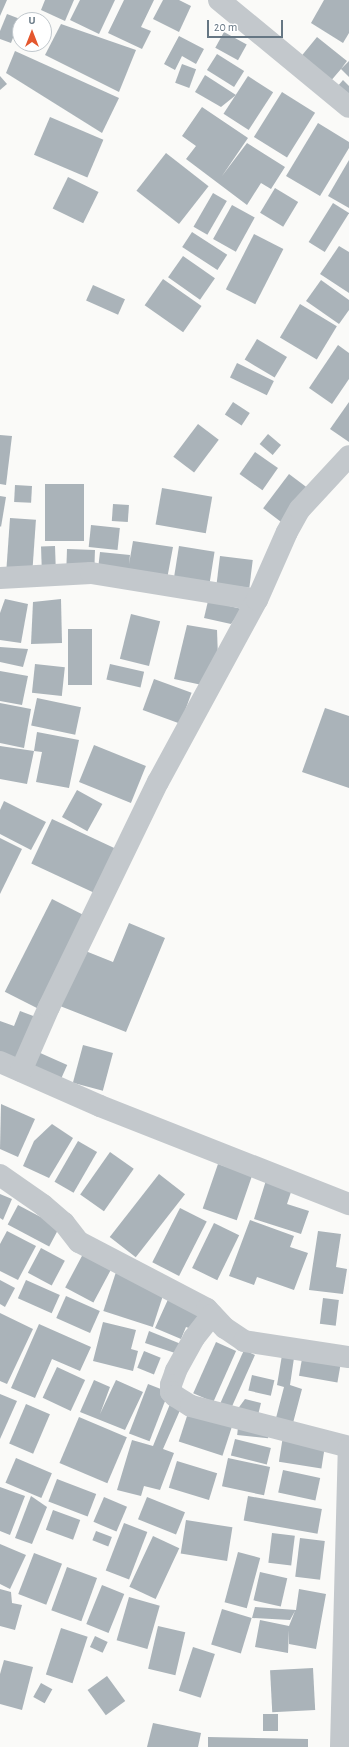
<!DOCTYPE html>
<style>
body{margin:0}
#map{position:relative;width:349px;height:1747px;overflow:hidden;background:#fafaf8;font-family:"Alegreya Sans",sans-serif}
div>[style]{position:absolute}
.building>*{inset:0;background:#aab3b9;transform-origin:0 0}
.minor>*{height:22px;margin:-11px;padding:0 11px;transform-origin:11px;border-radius:11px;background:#c3c8cc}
span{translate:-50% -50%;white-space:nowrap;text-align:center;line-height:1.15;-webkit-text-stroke:4px #fff;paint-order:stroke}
.north{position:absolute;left:12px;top:12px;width:40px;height:40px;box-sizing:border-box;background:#fff;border:1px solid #c1c8cd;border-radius:50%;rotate:0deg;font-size:11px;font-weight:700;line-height:16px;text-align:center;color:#657683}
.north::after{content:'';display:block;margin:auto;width:14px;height:18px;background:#e4572e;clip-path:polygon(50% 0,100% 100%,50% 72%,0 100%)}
.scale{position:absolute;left:207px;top:20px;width:76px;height:18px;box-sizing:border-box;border:2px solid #657683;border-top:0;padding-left:5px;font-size:12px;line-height:14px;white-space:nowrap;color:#657683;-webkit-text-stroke:3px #fff;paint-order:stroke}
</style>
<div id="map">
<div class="building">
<i style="clip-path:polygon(0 0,7px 0,0 16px)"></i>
<i style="clip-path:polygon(45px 0,74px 0,65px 21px,41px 10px)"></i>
<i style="clip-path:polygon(80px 0,115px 0,99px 34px,70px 20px)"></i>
<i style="clip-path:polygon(124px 0,154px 0,141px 27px,151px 31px,142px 49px,108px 33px)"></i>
<i style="clip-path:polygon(163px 0,179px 0,191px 6px,179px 32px,153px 19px)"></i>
<i style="clip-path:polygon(324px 0,349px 0,349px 33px,343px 43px,311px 23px)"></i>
<i style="clip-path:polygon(7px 14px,20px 19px,11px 43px,0 39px,0 31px)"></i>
<i style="clip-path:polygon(61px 24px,136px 50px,119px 92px,45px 55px)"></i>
<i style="left:224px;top:32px;width:26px;height:18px;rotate:29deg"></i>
<i style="clip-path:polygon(179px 36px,204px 49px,196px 64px,182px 56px,175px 70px,164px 64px)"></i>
<i style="clip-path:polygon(317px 37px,347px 61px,341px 69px,349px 61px,349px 77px,341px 69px,329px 83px,299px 59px)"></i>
<i style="clip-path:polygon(15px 51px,119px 98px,102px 133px,6px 73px)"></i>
<i style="left:217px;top:54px;width:32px;height:19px;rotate:32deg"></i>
<i style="left:182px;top:64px;width:15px;height:20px;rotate:20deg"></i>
<i style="clip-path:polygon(205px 75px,236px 95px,221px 107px,195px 92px)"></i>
<i style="clip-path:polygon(0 76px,7px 84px,0 90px)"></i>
<i style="left:248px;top:76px;width:30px;height:45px;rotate:33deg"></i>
<i style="clip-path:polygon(343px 80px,349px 86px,349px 98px,337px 87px)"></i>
<i style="left:282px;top:92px;width:39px;height:53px;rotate:32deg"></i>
<i style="clip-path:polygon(202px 107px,248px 138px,222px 176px,247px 143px,285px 167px,271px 189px,261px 183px,247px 205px,186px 159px,196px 146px,182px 136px)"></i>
<i style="left:50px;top:117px;width:58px;height:41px;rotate:23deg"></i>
<i style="clip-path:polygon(318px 123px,349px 142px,349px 148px,320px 196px,286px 176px)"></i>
<i style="left:166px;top:153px;width:54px;height:48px;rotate:38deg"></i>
<i style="clip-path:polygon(349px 160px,349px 208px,328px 196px)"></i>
<i style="left:68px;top:177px;width:34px;height:35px;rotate:26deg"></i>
<i style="left:275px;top:188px;width:27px;height:29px;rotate:31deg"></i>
<i style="left:213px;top:193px;width:16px;height:39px;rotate:30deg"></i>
<i style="left:333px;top:203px;width:19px;height:46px;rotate:32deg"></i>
<i style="left:232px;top:205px;width:26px;height:39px;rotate:29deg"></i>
<i style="left:192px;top:232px;width:42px;height:18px;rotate:33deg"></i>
<i style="left:254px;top:234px;width:33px;height:62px;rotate:27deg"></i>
<i style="clip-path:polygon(339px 246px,349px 252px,349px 293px,320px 274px)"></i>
<i style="left:183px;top:256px;width:39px;height:26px;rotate:35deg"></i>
<i style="left:163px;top:279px;width:47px;height:32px;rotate:35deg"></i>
<i style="clip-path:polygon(321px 280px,349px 300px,349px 310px,339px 324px,306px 301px)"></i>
<i style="left:93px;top:285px;width:35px;height:17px;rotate:24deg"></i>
<i style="left:300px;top:304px;width:43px;height:39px;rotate:31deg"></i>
<i style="left:257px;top:339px;width:35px;height:24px;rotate:31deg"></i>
<i style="clip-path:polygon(338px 345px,349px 353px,349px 379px,332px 404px,309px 388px)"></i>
<i style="left:237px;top:363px;width:41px;height:16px;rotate:26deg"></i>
<i style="left:233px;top:402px;width:20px;height:15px;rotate:33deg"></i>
<i style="clip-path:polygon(349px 402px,349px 442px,330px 429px)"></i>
<i style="left:198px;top:424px;width:26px;height:41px;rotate:37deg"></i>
<i style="left:268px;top:434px;width:17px;height:13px;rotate:40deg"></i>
<i style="clip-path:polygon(0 435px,12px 436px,6px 485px,0 484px)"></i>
<i style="left:255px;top:452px;width:28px;height:27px;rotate:35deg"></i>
<i style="left:289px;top:474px;width:25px;height:43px;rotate:37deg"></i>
<i style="left:45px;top:484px;width:39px;height:57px"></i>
<i style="left:15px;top:485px;width:17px;height:17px;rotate:3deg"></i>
<i style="left:162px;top:488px;width:51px;height:37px;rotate:10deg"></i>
<i style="clip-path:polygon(0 496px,6px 497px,1px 527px,0 526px)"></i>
<i style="left:113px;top:504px;width:16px;height:17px;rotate:4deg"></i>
<i style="left:10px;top:518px;width:26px;height:52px;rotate:4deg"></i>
<i style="left:91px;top:525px;width:29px;height:22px;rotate:6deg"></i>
<i style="clip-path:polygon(133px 541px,173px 547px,167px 579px,98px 569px,100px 552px,130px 555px,129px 564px)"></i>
<i style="left:55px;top:546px;width:23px;height:14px;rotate:88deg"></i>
<i style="left:179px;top:546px;width:36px;height:36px;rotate:9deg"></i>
<i style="left:67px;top:549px;width:28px;height:20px;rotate:2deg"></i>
<i style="left:220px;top:556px;width:33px;height:28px;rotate:7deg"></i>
<i style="clip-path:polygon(5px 599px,28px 604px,21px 643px,0 640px,0 613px)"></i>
<i style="clip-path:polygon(61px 599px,62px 643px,31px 644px,33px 602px)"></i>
<i style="clip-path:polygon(208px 601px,242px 609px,231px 624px,204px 618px)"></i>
<i style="left:131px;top:614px;width:30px;height:46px;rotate:14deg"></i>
<i style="clip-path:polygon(187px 625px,217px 630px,218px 658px,202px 685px,174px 679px)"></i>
<i style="left:68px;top:629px;width:24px;height:56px"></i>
<i style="clip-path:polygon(0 647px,28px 649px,23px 667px,0 662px)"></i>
<i style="left:35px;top:664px;width:30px;height:29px;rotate:6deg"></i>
<i style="left:110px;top:664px;width:35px;height:16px;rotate:13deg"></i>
<i style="clip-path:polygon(0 671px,28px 676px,22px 705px,0 701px)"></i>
<i style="left:154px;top:679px;width:40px;height:33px;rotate:20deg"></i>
<i style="left:37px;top:698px;width:45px;height:28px;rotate:12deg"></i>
<i style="clip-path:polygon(0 703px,31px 709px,24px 748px,0 743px)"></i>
<i style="clip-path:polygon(325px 708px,349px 716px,349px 788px,302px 772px)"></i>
<i style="clip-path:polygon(37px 732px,79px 740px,69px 788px,36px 782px,42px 752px,34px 751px)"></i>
<i style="left:94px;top:745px;width:56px;height:40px;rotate:22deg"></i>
<i style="clip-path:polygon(0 746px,34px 751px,27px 784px,0 779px)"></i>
<i style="left:77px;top:790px;width:29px;height:31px;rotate:29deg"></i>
<i style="clip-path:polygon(4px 801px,46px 822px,31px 850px,0 834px,0 810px)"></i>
<i style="left:52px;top:819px;width:71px;height:49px;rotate:25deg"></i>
<i style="clip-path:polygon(0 838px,22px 849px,0 894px)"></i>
<i style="left:52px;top:899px;width:36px;height:104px;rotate:27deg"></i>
<i style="clip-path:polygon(129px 923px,165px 938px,126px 1032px,60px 1006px,83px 950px,113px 962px)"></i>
<i style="clip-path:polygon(20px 1011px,36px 1017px,18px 1063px,0 1057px,0 1021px,14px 1026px)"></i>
<i style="left:83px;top:1045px;width:31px;height:39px;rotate:15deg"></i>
<i style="left:38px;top:1052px;width:32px;height:19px;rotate:24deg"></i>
<i style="clip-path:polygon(1px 1104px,35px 1119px,18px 1157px,0 1149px)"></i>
<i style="clip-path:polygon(52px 1124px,73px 1138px,49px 1178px,23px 1166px,34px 1141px)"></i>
<i style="left:78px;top:1141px;width:22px;height:47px;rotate:30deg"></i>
<i style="left:110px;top:1152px;width:29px;height:52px;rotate:35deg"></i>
<i style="left:218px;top:1164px;width:36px;height:47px;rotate:19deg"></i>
<i style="left:159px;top:1174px;width:33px;height:80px;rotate:38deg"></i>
<i style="clip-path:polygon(268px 1174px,292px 1189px,287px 1204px,309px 1211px,301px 1234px,254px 1219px)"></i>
<i style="clip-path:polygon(0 1194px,12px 1199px,3px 1220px,0 1218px)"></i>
<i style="left:18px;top:1205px;width:47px;height:22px;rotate:28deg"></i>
<i style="left:180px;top:1208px;width:30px;height:61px;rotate:27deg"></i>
<i style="clip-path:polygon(250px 1220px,294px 1236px,290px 1247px,308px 1253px,294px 1290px,257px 1277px,254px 1285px,229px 1276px)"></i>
<i style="left:214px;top:1223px;width:28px;height:50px;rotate:26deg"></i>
<i style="clip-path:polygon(7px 1231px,36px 1246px,18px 1280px,0 1271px,0 1244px)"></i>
<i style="clip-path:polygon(318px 1231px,341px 1234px,336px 1267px,347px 1269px,343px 1294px,309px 1290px)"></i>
<i style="left:41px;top:1248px;width:27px;height:28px;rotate:28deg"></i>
<i style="left:83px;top:1254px;width:32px;height:38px;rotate:28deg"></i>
<i style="left:116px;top:1272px;width:52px;height:41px;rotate:18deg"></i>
<i style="clip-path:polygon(0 1280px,15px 1288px,5px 1307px,0 1304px)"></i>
<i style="left:26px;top:1280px;width:37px;height:20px;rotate:24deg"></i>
<i style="clip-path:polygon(170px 1295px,203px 1310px,194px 1330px,186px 1327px,181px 1339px,155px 1328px)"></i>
<i style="left:66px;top:1296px;width:37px;height:24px;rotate:24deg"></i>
<i style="left:323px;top:1298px;width:16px;height:26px;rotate:7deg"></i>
<i style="clip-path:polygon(0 1313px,33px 1329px,7px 1384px,0 1381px)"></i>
<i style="clip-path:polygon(103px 1322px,136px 1330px,131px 1349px,138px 1351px,133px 1371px,93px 1361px)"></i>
<i style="clip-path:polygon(39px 1324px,91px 1347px,80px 1371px,52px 1359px,35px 1398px,11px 1388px)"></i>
<i style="clip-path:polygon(149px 1331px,181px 1344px,178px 1354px,145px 1343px)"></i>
<i style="left:216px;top:1342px;width:22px;height:56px;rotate:24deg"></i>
<i style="left:244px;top:1350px;width:12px;height:58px;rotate:24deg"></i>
<i style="left:144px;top:1351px;width:18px;height:18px;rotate:22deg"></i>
<i style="left:303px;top:1353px;width:39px;height:23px;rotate:10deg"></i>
<i style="clip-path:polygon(282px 1355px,294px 1358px,290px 1385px,302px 1389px,293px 1423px,276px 1418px,284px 1387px,277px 1385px)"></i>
<i style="left:57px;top:1367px;width:31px;height:34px;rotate:25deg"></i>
<i style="left:252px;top:1375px;width:23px;height:16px;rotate:13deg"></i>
<i style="clip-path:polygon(94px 1380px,110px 1387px,100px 1414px,116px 1380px,143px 1392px,125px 1430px,80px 1412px)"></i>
<i style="left:148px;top:1384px;width:22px;height:53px;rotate:21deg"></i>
<i style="clip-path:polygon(0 1394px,17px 1401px,0 1439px)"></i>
<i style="clip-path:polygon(245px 1399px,261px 1403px,258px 1415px,237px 1410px)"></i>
<i style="left:26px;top:1404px;width:26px;height:43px;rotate:23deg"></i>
<i style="clip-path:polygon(170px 1404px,181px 1408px,163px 1449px,174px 1453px,160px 1490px,144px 1486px,141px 1496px,117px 1490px,132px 1440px,153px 1446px)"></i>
<i style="left:188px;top:1413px;width:46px;height:30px;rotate:18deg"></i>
<i style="left:79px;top:1417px;width:52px;height:50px;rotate:23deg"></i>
<i style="left:238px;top:1427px;width:31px;height:8px;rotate:6deg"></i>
<i style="left:283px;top:1436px;width:43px;height:26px;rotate:9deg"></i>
<i style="left:235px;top:1439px;width:37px;height:17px;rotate:14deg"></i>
<i style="left:16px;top:1458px;width:39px;height:27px;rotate:23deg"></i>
<i style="left:228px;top:1458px;width:43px;height:29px;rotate:12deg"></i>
<i style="left:177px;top:1461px;width:42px;height:28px;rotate:17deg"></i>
<i style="left:283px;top:1470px;width:38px;height:23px;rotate:12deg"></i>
<i style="left:57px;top:1479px;width:42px;height:24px;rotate:21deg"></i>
<i style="clip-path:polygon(0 1487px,25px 1496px,10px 1535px,0 1531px)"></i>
<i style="clip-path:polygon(31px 1496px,47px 1507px,32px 1544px,15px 1538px)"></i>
<i style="left:248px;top:1496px;width:75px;height:25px;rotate:10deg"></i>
<i style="left:104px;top:1497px;width:25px;height:27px;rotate:23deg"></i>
<i style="left:147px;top:1497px;width:41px;height:24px;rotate:22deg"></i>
<i style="left:53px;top:1510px;width:29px;height:21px;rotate:20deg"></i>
<i style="left:186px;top:1520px;width:47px;height:34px;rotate:9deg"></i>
<i style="left:124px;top:1523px;width:25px;height:51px;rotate:21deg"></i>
<i style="left:96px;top:1531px;width:17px;height:10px;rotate:21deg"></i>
<i style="left:272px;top:1533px;width:23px;height:30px;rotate:7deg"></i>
<i style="left:153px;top:1536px;width:29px;height:56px;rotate:25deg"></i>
<i style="left:300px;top:1538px;width:25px;height:39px;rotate:7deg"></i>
<i style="clip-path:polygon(0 1544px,26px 1555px,10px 1589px,0 1584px)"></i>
<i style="left:238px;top:1552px;width:23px;height:52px;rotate:15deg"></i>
<i style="left:34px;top:1553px;width:30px;height:44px;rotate:21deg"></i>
<i style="left:67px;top:1567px;width:32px;height:46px;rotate:20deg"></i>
<i style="left:260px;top:1572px;width:28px;height:29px;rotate:13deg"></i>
<i style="left:102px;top:1585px;width:24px;height:42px;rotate:22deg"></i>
<i style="clip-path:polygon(0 1589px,11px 1592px,12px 1603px,22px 1605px,15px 1630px,0 1626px)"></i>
<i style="clip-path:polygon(299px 1589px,326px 1594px,316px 1649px,289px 1644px,289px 1630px,288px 1653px,255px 1647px,260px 1620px,289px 1626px,295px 1611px,290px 1620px,252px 1618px,255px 1607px,296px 1610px)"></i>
<i style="left:129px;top:1597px;width:32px;height:45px;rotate:16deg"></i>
<i style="left:222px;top:1609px;width:31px;height:37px;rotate:17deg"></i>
<i style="left:158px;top:1626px;width:28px;height:44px;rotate:13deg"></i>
<i style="left:61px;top:1628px;width:28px;height:49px;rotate:18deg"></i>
<i style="left:95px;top:1636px;width:14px;height:12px;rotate:25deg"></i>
<i style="left:193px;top:1647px;width:23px;height:46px;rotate:18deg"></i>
<i style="clip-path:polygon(4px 1660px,33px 1667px,22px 1710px,0 1704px,0 1674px)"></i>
<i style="left:313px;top:1668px;width:42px;height:43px;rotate:87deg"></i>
<i style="left:107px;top:1676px;width:31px;height:24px;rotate:54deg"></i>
<i style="left:41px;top:1683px;width:13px;height:16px;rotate:29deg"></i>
<i style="left:263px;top:1714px;width:15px;height:17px"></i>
<i style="clip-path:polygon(153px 1723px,201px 1733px,198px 1747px,147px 1747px)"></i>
<i style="clip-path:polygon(208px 1737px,308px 1739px,308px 1747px,208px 1747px)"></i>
</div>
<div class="minor">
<i style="left:219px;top:0;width:168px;rotate:39.5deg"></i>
<i style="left:0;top:578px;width:91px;rotate:-3.1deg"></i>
<i style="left:91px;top:573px;width:168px;rotate:9.2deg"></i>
<i style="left:0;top:1062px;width:109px;rotate:23.7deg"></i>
<i style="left:100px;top:1106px;width:268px;rotate:21.5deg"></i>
<i style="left:21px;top:1071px;width:70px;rotate:-66.4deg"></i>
<i style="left:49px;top:1007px;width:250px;rotate:-64.2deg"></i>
<i style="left:158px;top:782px;width:207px;rotate:-61.5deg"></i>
<i style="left:257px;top:600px;width:74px;rotate:-66.2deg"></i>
<i style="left:287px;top:532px;width:26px;rotate:-61deg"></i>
<i style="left:300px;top:509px;width:72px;rotate:-47.2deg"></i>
<i style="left:0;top:1175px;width:52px;rotate:34.9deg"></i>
<i style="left:43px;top:1205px;width:28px;rotate:41deg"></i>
<i style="left:64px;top:1223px;width:24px;rotate:52deg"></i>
<i style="left:79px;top:1242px;width:144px;rotate:27.6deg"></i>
<i style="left:207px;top:1309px;width:26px;rotate:47deg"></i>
<i style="left:225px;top:1328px;width:23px;rotate:34deg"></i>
<i style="left:244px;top:1341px;width:106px;rotate:8.7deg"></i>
<i style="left:212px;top:1315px;width:29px;rotate:128deg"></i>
<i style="left:194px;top:1338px;width:38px;rotate:119deg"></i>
<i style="left:176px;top:1371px;width:15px;rotate:110deg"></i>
<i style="left:171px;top:1385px;width:7px;rotate:90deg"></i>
<i style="left:171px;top:1392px;width:6px;rotate:45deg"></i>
<i style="left:175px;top:1396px;width:19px;rotate:32deg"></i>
<i style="left:191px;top:1406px;width:163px;rotate:14.5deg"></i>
<i style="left:341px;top:1747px;width:299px;rotate:-88.5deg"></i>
</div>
<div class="north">U</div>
<div class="scale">20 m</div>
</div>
